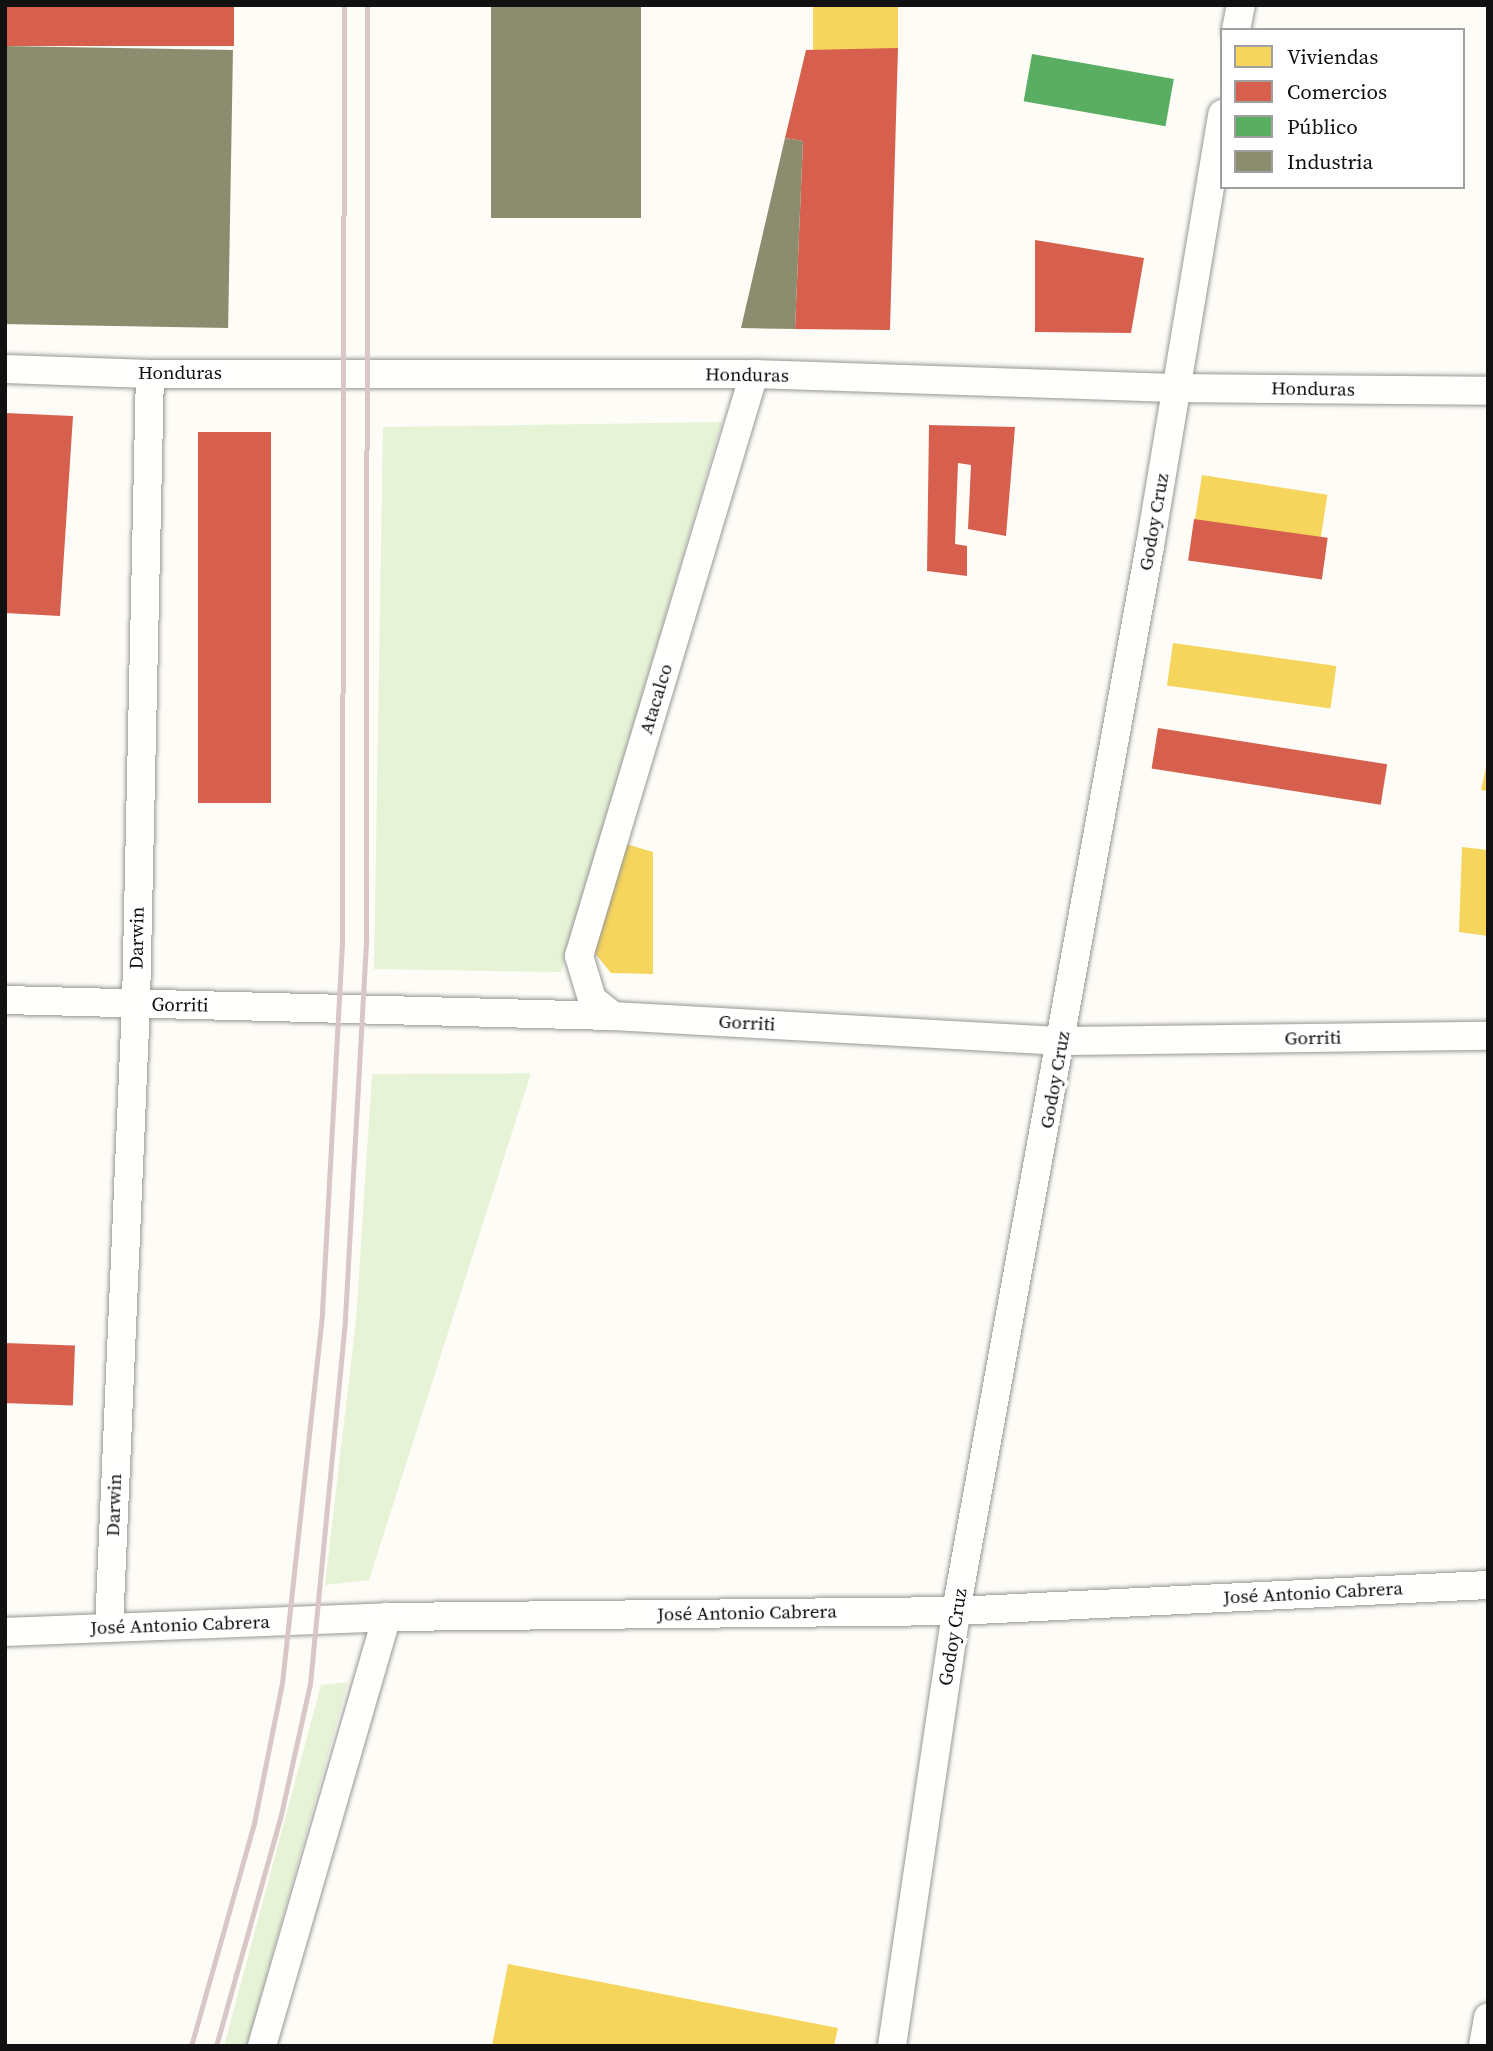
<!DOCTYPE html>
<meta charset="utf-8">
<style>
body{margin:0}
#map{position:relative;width:1493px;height:2051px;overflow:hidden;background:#fdfcf7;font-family:"Source Serif 4",serif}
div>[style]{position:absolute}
.green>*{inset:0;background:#e7f3d7}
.homes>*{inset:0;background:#f6d55c;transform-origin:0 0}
.shops>*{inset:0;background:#d6604d;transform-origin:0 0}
.public>*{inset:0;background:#5aae61;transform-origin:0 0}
.industry>*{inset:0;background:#8c8c6e;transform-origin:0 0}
.roads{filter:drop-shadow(0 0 2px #979795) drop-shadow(0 0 2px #979795)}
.street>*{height:28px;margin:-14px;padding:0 14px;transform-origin:14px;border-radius:14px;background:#fffffe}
.rail>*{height:5px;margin:-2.5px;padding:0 2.5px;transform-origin:2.5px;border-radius:2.5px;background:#d9c6c7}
span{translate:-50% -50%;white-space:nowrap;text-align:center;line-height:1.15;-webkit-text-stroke:7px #fff;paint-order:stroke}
.street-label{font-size:19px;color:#111}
.frame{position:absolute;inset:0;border:7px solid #111;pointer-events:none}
.legend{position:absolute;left:1220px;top:28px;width:245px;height:161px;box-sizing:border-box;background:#fff;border:2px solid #a0a0a0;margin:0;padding:9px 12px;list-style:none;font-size:21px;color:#111}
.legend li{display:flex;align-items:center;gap:14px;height:35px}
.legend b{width:35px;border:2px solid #a0a0a0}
</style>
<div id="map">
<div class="green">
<i style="clip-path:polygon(722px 422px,561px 972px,374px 969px,383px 427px)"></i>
<i style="clip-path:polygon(531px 1073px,369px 1580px,325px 1585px,356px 1320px,372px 1074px)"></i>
<i style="clip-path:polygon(348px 1682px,247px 2046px,224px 2046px,321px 1685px)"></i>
</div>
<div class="homes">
<i style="left:813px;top:5px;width:85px;height:46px"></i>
<i style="left:1202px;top:475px;width:127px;height:45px;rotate:9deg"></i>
<i style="left:1173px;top:643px;width:165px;height:43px;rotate:8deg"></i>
<i style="clip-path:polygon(1488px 758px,1488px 791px,1481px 790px)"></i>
<i style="clip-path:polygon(626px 844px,653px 852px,653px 974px,611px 973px,594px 952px)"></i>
<i style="clip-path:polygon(1462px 847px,1488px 850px,1488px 936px,1459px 932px)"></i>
<i style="clip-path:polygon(508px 1964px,838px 2028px,834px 2046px,492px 2046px)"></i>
</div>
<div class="shops">
<i style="left:5px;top:5px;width:229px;height:41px"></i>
<i style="clip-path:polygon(898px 48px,890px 330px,795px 329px,803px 141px,785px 138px,806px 50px)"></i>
<i style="clip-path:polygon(1035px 240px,1144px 258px,1131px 333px,1035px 332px)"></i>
<i style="clip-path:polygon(5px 413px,73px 416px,60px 616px,5px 613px)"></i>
<i style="clip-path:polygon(929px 425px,1015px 427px,1006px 536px,968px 529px,971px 465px,958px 463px,955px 544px,967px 546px,967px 576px,927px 571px)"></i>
<i style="left:198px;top:432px;width:73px;height:371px"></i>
<i style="left:1194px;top:519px;width:135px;height:42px;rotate:8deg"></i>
<i style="left:1158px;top:728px;width:232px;height:41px;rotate:9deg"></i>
<i style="left:5px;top:1343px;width:70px;height:60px;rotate:2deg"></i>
</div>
<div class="public">
<i style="left:1032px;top:54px;width:144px;height:48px;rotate:10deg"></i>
</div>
<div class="industry">
<i style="left:491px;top:5px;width:150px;height:213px"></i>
<i style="left:5px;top:46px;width:228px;height:278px;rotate:1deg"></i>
<i style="clip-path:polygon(785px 138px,803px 141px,795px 329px,741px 328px)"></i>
</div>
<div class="roads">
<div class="street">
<i style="left:1236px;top:30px;width:25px;rotate:-79deg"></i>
<i style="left:5px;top:369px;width:145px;rotate:2deg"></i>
<i style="left:150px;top:374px;width:604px"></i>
<i style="left:754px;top:374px;width:420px;rotate:1.9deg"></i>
<i style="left:1174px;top:388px;width:314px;rotate:0.5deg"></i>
<i style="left:5px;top:1000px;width:608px;rotate:1.51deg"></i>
<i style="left:613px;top:1016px;width:450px;rotate:3.2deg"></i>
<i style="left:1062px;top:1041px;width:426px;rotate:-0.7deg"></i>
<i style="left:613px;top:1016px;width:27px;rotate:-141deg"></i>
<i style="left:592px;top:999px;width:45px;rotate:-106.8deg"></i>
<i style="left:579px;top:956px;width:608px;rotate:-73.26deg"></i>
<i style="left:109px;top:1628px;width:625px;rotate:-87.52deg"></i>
<i style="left:136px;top:1004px;width:630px;rotate:-88.73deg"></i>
<i style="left:5px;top:1632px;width:382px;rotate:-2.2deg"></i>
<i style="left:387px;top:1617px;width:569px;rotate:-0.6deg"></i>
<i style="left:956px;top:1611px;width:533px;rotate:-2.8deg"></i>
<i style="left:262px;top:2046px;width:447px;rotate:-73.8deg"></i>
<i style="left:892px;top:2046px;width:440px;rotate:-81.6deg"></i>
<i style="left:956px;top:1611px;width:1083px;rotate:-79.68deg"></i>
<i style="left:1150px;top:546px;width:438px;rotate:-80.5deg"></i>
<i style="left:1483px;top:2046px;width:29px;rotate:-80deg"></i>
</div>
</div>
<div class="rail">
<i style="left:191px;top:2046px;width:232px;rotate:-74.2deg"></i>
<i style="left:254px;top:1823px;width:143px;rotate:-78.7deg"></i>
<i style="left:282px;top:1683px;width:373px;rotate:-83.8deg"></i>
<i style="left:322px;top:1312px;width:371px;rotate:-86.9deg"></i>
<i style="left:342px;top:942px;width:937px;rotate:-89.88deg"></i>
<i style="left:216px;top:2046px;width:236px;rotate:-74.3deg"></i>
<i style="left:280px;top:1819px;width:138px;rotate:-77.5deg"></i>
<i style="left:310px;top:1684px;width:368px;rotate:-84.5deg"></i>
<i style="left:345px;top:1318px;width:376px;rotate:-86.8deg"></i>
<i style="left:366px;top:943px;width:938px;rotate:-89.94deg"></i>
</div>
<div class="street-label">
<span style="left:180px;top:373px">Honduras</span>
<span style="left:747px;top:375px;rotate:1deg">Honduras</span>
<span style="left:1313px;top:389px;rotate:1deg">Honduras</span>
<span style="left:1154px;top:522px;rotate:-80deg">Godoy Cruz</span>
<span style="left:656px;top:699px;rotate:-73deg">Atacalco</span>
<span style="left:137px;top:938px;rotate:-89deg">Darwin</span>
<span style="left:180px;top:1005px;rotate:1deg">Gorriti</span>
<span style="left:747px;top:1023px;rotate:3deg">Gorriti</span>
<span style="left:1313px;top:1038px;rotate:-1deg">Gorriti</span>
<span style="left:1055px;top:1080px;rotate:-80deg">Godoy Cruz</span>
<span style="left:114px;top:1505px;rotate:-88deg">Darwin</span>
<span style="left:1313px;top:1593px;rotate:-3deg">José Antonio Cabrera</span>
<span style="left:747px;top:1613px;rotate:-1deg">José Antonio Cabrera</span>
<span style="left:180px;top:1625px;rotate:-2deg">José Antonio Cabrera</span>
<span style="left:953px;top:1637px;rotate:-81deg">Godoy Cruz</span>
</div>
<div class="frame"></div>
<ul class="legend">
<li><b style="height:19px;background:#f6d55c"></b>Viviendas</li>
<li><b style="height:19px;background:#d6604d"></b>Comercios</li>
<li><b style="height:19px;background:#5aae61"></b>Público</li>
<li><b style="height:19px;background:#8c8c6e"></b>Industria</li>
</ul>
</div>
